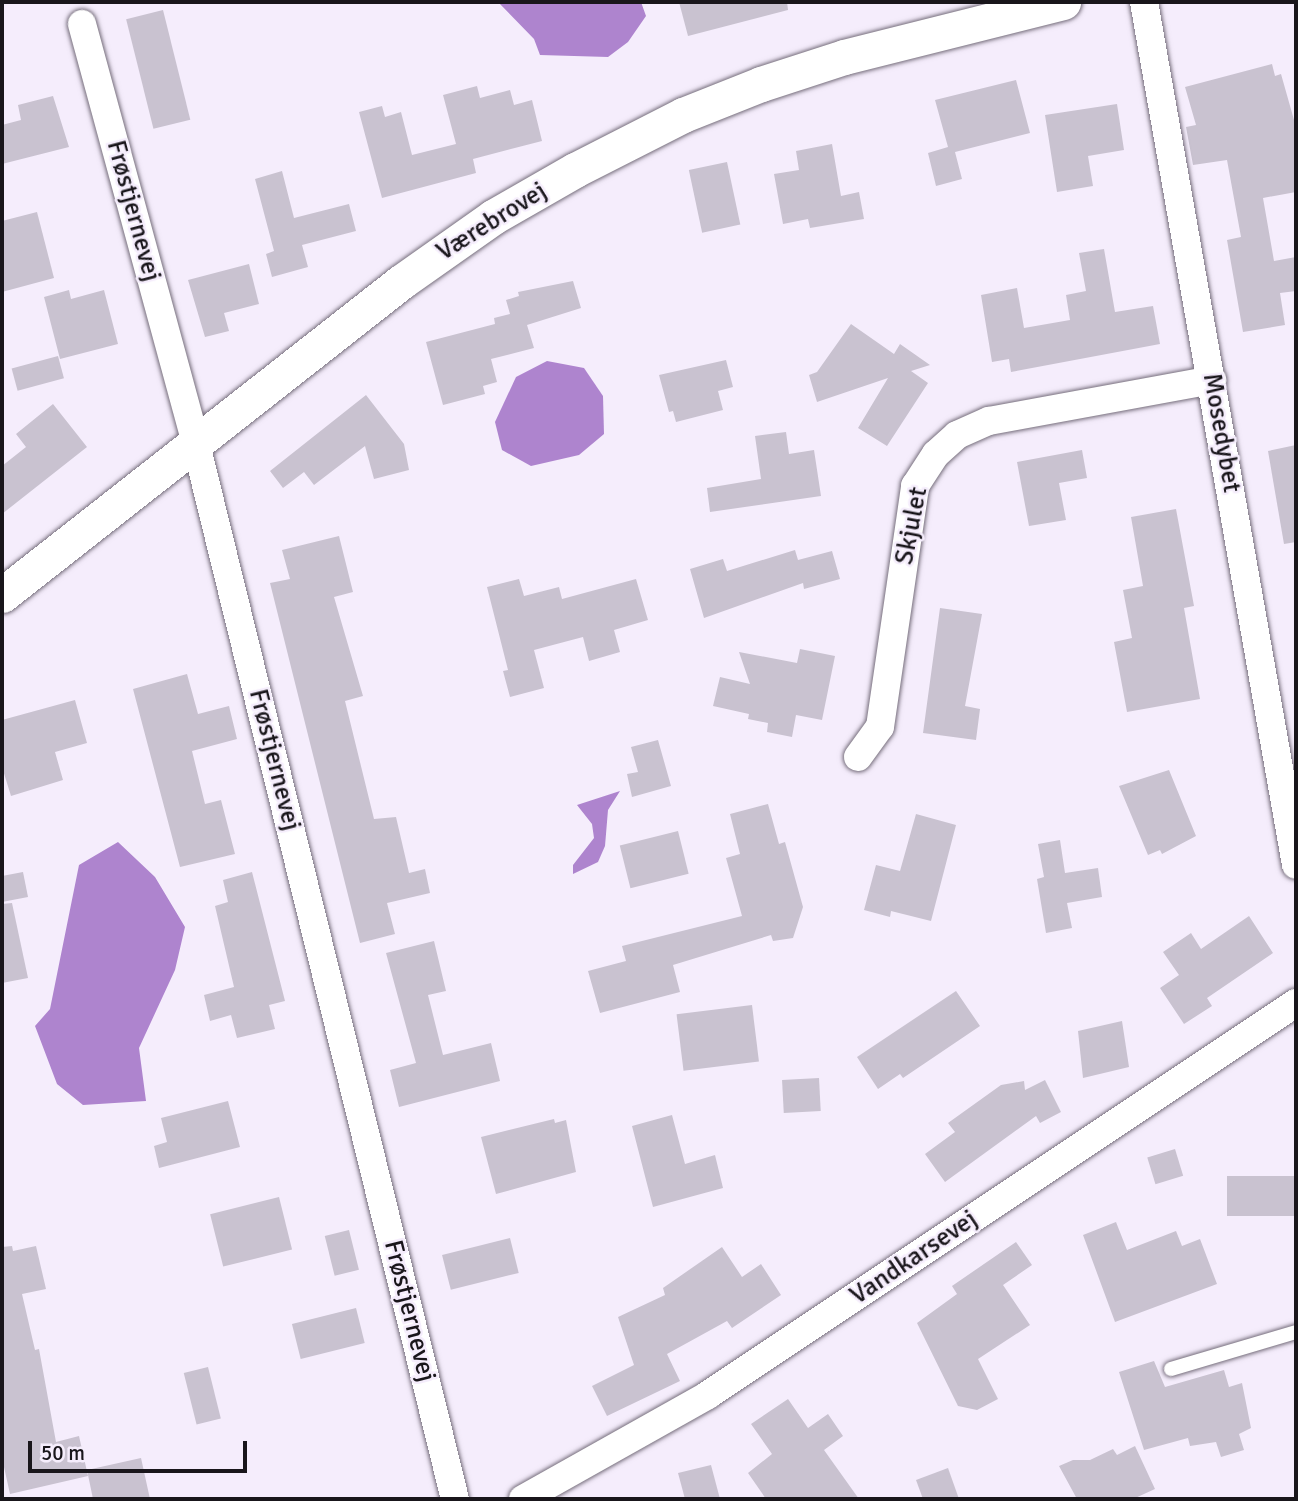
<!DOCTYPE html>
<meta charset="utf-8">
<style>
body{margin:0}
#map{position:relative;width:1298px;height:1501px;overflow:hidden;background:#f5edfc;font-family:Signika,sans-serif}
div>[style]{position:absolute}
.water>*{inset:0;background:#ae84ce}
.building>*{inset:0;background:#c9c2d0;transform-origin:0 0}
.roads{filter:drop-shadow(0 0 2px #766e7c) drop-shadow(0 0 2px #766e7c)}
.service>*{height:14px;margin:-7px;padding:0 7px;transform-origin:7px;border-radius:7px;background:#fff}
.minor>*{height:28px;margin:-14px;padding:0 14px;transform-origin:14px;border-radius:14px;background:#fff}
.tertiary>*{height:35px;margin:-17.5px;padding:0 17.5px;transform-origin:17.5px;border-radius:17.5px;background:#fff}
span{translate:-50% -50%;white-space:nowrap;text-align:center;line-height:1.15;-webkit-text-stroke:5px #f5edfc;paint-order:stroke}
.street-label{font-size:26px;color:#19161b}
.frame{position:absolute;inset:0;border:4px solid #19161b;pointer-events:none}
.scale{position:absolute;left:28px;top:1441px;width:219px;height:32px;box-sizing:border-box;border:4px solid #19161b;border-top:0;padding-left:9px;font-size:21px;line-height:24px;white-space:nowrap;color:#19161b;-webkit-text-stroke:5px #f5edfc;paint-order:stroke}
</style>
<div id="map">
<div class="water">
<i style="clip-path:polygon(498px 2px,641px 2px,646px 16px,628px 42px,608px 57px,540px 55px,534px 39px)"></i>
<i style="clip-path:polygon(547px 361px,584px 368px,603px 396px,604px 434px,579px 455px,531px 466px,502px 450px,495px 422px,516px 377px)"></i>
<i style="clip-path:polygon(620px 791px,608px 810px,605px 846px,598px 862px,573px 874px,573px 865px,594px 838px,592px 824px,577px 805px)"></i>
<i style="clip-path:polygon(118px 842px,155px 877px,185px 927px,175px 970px,139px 1048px,146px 1101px,83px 1105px,57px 1084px,35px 1026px,50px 1009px,79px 865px)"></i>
</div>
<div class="building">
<i style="clip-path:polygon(679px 2px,787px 2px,788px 10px,688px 36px)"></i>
<i style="left:163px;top:10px;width:113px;height:38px;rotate:76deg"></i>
<i style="clip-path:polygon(1272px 64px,1275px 76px,1281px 74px,1296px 127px,1296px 192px,1263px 198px,1274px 261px,1296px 257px,1296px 291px,1280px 293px,1285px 325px,1243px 332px,1227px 240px,1241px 237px,1227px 160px,1193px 165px,1186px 127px,1196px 125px,1185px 87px)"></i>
<i style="clip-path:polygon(1016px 80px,1030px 133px,955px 152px,962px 179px,936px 186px,928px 153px,948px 147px,935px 100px)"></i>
<i style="clip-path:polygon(477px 86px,480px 98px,510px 90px,514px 105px,532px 100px,542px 141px,473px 159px,476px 173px,382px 198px,359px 112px,382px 106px,385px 117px,401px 112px,412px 155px,456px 144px,443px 95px)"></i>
<i style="clip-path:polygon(53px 96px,69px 147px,2px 164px,2px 125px,21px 120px,18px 105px)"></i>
<i style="clip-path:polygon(1117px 104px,1124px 150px,1088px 156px,1093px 186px,1057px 192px,1045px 115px)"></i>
<i style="clip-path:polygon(832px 144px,841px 196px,859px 192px,864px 219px,810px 228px,808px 219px,783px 224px,774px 174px,799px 170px,796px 151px)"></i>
<i style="left:727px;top:162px;width:64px;height:39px;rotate:78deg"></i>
<i style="clip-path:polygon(282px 171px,294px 218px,349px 204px,356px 231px,302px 245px,308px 267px,272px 277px,266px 254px,274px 251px,255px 179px)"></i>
<i style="clip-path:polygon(37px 212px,54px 278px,2px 292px,2px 221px)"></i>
<i style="clip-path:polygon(1104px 249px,1115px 312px,1153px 306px,1160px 344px,1011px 372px,1009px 359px,992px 362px,981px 295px,1017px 288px,1024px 328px,1070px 320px,1066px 295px,1086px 291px,1079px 253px)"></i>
<i style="clip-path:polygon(249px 264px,259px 304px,224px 313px,229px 331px,205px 337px,188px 280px)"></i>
<i style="clip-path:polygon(573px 281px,581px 308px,527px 325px,534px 348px,491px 359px,497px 382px,483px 386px,485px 394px,443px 405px,426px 342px,495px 324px,494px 318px,510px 314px,506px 300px,519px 296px,518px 292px)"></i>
<i style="clip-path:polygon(69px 290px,71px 299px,104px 290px,118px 344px,60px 359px,44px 297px)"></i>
<i style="clip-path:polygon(851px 324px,894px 354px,900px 344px,930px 365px,911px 371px,928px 383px,887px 446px,858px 428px,888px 378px,817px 402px,809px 375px,817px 372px)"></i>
<i style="left:58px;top:356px;width:23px;height:48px;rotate:75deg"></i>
<i style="clip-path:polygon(726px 360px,733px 387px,718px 391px,723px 410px,676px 422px,673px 411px,669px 412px,659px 375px)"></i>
<i style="clip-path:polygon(366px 395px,404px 444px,409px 470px,374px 479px,365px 446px,314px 485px,304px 472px,283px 488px,270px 471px)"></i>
<i style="clip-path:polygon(53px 404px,87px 447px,2px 514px,2px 466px,26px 447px,16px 434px)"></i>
<i style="clip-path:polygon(786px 432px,789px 454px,814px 450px,821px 496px,710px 512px,707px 488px,761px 479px,755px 436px)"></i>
<i style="clip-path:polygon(1296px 445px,1296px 542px,1284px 544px,1268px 451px)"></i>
<i style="clip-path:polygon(1082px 450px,1087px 478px,1059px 483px,1066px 520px,1029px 526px,1017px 462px)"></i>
<i style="clip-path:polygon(1176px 509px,1194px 606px,1184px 608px,1200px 699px,1127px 712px,1114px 642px,1132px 638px,1123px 590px,1143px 586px,1131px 517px)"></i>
<i style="clip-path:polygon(339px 536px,353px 592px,334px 597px,363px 696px,345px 701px,374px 819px,396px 817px,409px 873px,425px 869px,430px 893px,387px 903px,395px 934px,360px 943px,270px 583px,290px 579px,282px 550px)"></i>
<i style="clip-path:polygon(795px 550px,798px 560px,832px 551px,840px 579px,804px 589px,803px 583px,704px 618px,690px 569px,723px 559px,727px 571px)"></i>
<i style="clip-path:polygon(519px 579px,524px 596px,559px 587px,562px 599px,636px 579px,648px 620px,614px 630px,620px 652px,589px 661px,583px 637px,534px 650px,544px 688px,510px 697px,503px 671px,508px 670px,487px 587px)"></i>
<i style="clip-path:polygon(940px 608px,982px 614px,965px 706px,980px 709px,976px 740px,923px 733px)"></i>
<i style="clip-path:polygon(800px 649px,835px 656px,822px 720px,796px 715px,792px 737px,767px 732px,768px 723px,748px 719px,749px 714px,713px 706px,720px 677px,750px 684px,739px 652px,797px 663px)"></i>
<i style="clip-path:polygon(187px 674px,198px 714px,229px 706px,237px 739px,192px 751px,205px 804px,221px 800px,235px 854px,180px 867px,133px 689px)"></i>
<i style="clip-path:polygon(75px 700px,87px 743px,55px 752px,63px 780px,11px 796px,2px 767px,2px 720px)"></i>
<i style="clip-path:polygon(658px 740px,671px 786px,632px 797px,627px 774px,638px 772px,631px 747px)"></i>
<i style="clip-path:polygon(1169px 770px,1196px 836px,1162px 854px,1160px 850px,1148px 855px,1119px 786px)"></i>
<i style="clip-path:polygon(768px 804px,779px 844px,785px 842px,803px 907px,793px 938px,773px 941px,771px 935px,673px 965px,680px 992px,600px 1013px,588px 971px,626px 961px,622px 946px,742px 916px,726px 858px,740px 854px,730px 814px)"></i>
<i style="clip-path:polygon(916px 814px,956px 825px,931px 921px,891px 911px,890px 917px,864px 910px,876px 865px,900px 871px)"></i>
<i style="left:678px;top:831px;width:44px;height:60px;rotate:76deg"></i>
<i style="clip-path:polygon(1060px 840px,1065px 873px,1098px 868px,1102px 897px,1067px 903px,1072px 928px,1046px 933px,1037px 879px,1044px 877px,1038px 844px)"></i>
<i style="clip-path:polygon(23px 872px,28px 897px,2px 902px,2px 876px)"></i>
<i style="clip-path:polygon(252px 872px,285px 1001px,269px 1005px,275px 1029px,237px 1038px,231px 1015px,210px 1021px,204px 995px,234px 987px,215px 906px,228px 902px,223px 880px)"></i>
<i style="clip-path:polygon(12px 903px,28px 978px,2px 983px,2px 904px)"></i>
<i style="clip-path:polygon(1249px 916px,1273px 953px,1207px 998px,1212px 1006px,1184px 1024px,1160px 988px,1179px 975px,1163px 952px,1191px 933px,1201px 949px)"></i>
<i style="clip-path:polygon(434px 941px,446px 991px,428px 995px,443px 1055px,491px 1043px,500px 1081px,399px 1107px,390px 1070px,416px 1063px,386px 953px)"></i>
<i style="clip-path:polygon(956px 991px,980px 1026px,903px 1078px,900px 1074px,878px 1089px,857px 1057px)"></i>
<i style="left:752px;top:1005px;width:57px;height:76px;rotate:83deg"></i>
<i style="clip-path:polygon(1122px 1021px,1129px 1067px,1083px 1078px,1078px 1031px)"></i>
<i style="left:819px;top:1078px;width:33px;height:37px;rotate:87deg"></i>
<i style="clip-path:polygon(1045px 1080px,1061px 1112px,1040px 1123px,1036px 1116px,945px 1182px,925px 1154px,955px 1132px,948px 1123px,1001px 1085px,1024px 1081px,1025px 1090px)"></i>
<i style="clip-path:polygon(228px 1101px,240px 1147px,159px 1168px,154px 1146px,167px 1142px,161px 1118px)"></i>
<i style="clip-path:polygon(672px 1115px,685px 1164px,715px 1155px,723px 1188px,653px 1207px,632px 1126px)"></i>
<i style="clip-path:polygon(554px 1119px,555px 1123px,566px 1120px,576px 1172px,496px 1194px,481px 1137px)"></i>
<i style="left:1175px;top:1149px;width:28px;height:29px;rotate:73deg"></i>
<i style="left:1296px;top:1176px;width:40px;height:69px;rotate:90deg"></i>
<i style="left:279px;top:1197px;width:54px;height:71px;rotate:76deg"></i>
<i style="clip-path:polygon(1116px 1222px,1127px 1250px,1176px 1231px,1182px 1246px,1200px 1239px,1217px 1284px,1115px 1322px,1083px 1235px)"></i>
<i style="left:349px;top:1230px;width:41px;height:25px;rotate:76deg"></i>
<i style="left:510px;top:1238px;width:36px;height:70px;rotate:76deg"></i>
<i style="clip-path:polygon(1016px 1242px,1032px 1265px,1003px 1285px,1030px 1325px,978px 1359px,998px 1399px,977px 1410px,958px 1406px,917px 1323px,957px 1294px,952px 1286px)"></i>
<i style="clip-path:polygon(12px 1246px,13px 1251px,36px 1246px,46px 1289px,22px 1294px,35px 1350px,39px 1349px,56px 1442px,79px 1436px,88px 1476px,10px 1494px,2px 1458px,2px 1247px)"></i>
<i style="clip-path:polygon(722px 1247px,742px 1277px,761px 1264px,781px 1295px,732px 1328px,727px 1321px,667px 1354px,680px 1381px,607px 1416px,592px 1386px,634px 1365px,618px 1317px,665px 1295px,663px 1288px)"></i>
<i style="left:356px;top:1308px;width:36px;height:66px;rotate:76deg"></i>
<i style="clip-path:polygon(1154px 1361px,1165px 1387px,1224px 1370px,1229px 1387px,1242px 1383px,1251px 1428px,1239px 1434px,1244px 1450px,1221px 1457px,1216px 1442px,1190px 1446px,1188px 1438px,1144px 1450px,1119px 1372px)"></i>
<i style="left:208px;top:1367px;width:53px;height:25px;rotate:76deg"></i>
<i style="clip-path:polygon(788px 1399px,808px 1428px,828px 1414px,843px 1436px,824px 1450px,859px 1499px,766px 1499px,748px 1473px,772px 1454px,751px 1424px)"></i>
<i style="clip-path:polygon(1135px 1446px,1155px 1489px,1133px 1499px,1077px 1499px,1059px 1466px,1073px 1460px,1090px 1460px,1113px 1449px,1117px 1455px)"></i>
<i style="clip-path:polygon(141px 1458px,150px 1499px,93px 1499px,87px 1470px)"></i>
<i style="clip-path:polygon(711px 1465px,720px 1499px,685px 1499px,678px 1473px)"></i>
<i style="clip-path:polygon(948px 1468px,959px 1499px,923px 1499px,916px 1480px)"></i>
</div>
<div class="roads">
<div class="service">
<i style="left:1171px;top:1369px;width:130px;rotate:-16.5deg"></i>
</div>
<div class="minor">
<i style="left:1144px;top:2px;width:876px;rotate:80.01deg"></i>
<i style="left:82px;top:24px;width:431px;rotate:74.8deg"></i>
<i style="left:195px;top:440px;width:1090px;rotate:76.21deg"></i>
<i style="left:858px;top:757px;width:37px;rotate:-54deg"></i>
<i style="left:880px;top:727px;width:244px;rotate:-81.7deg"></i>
<i style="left:915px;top:486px;width:38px;rotate:-57deg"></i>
<i style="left:936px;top:454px;width:28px;rotate:-42deg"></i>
<i style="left:957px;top:435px;width:35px;rotate:-24deg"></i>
<i style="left:989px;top:421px;width:227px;rotate:-10.4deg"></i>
<i style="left:523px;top:1499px;width:212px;rotate:-29.3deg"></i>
<i style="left:708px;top:1395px;width:707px;rotate:-33.69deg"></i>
</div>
<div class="tertiary">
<i style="left:2px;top:595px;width:507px;rotate:-38.11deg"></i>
<i style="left:401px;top:282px;width:113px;rotate:-35.2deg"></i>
<i style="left:493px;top:217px;width:95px;rotate:-29.8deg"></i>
<i style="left:575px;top:170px;width:121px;rotate:-27deg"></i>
<i style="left:683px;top:115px;width:84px;rotate:-21.7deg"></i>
<i style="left:761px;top:84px;width:87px;rotate:-18deg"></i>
<i style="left:844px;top:57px;width:226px;rotate:-14.1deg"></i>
</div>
</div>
<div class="street-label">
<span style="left:133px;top:211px;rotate:75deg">Frøstjernevej</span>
<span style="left:492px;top:222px;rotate:-32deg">Værebrovej</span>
<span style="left:1221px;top:433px;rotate:80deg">Mosedybet</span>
<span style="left:912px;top:526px;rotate:-79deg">Skjulet</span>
<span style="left:274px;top:760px;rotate:76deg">Frøstjernevej</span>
<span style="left:914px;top:1258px;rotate:-34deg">Vandkarsevej</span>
<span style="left:409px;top:1311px;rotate:76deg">Frøstjernevej</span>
</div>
<div class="frame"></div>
<div class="scale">50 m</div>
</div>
